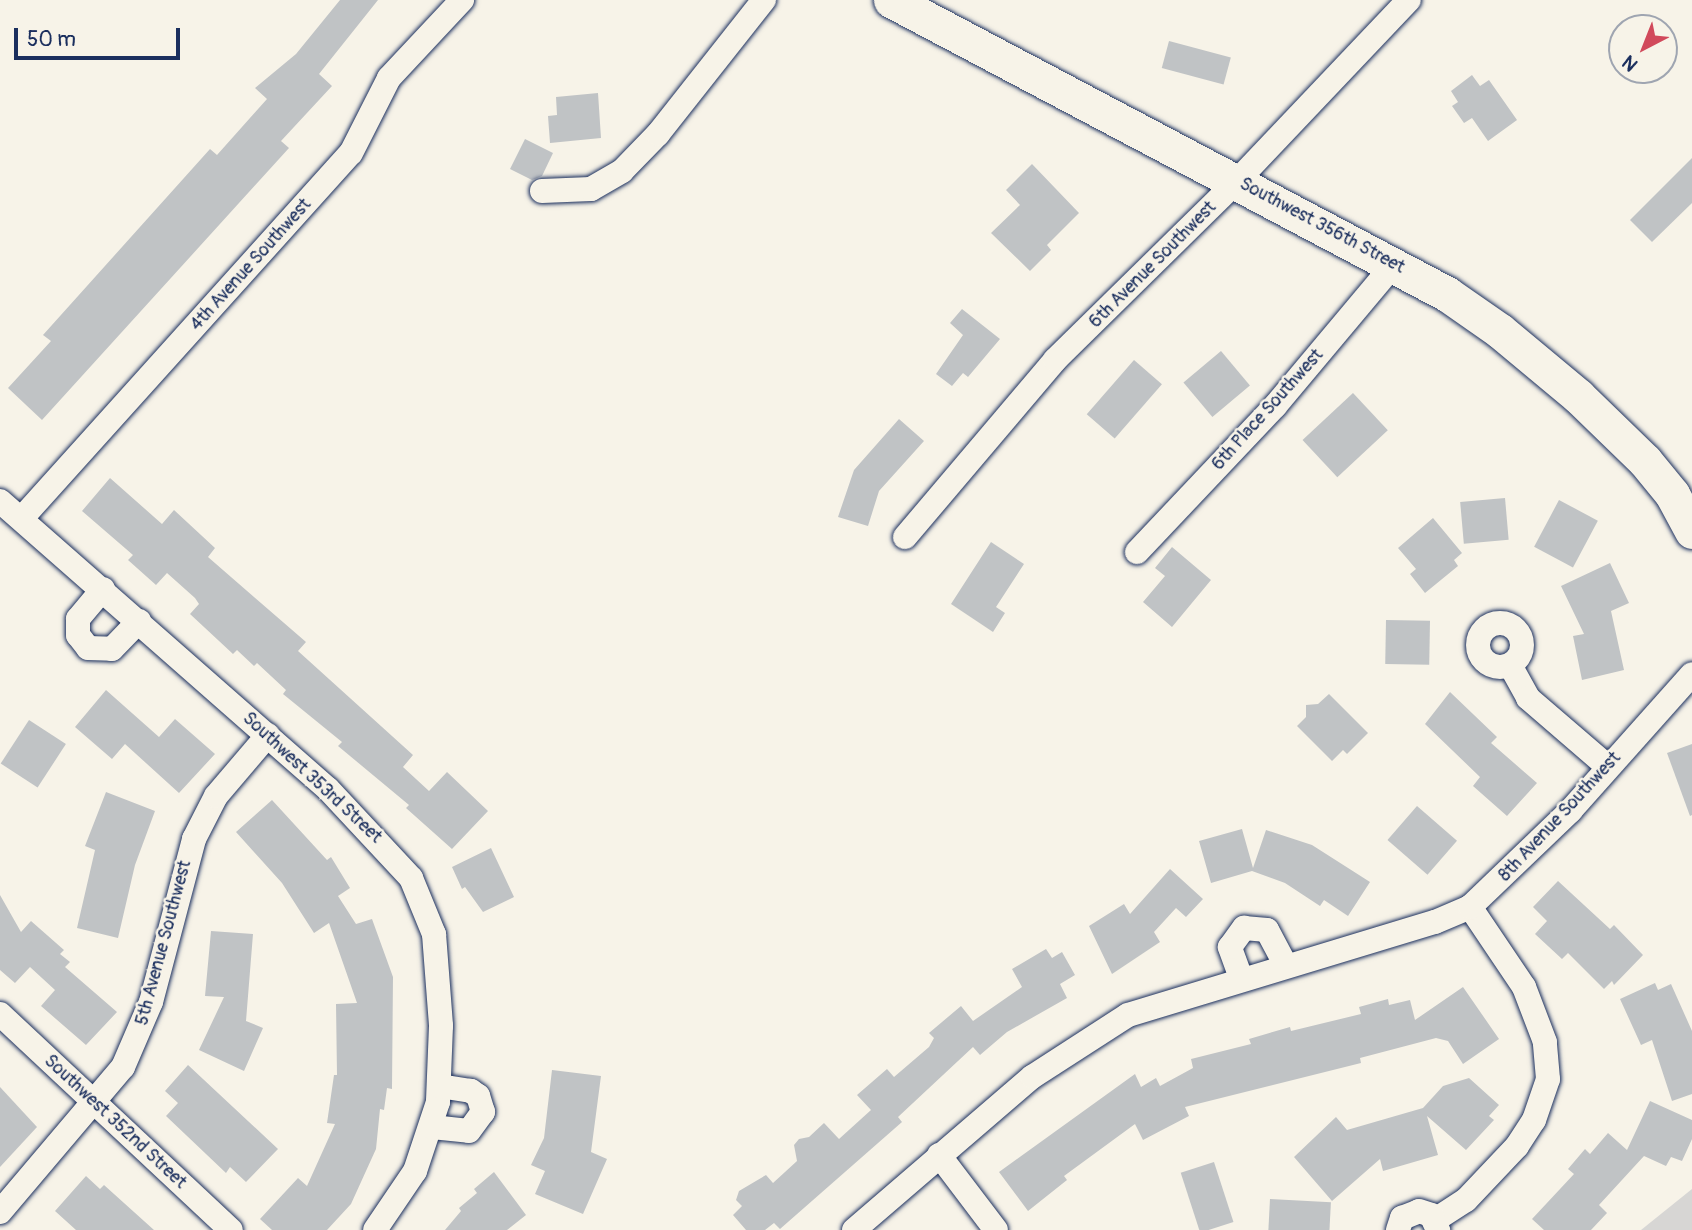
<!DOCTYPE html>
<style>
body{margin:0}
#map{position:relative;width:1692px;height:1230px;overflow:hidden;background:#f7f3e8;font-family:Pangolin,sans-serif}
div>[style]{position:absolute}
.green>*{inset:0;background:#d7d6d4}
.building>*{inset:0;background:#c0c3c5;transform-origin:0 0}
.roads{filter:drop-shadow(0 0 2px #1b2f5e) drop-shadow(0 0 2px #1b2f5e)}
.minor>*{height:24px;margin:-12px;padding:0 12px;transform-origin:12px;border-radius:12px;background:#f7f3e8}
.minor>.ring{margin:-12px;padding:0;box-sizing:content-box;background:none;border:24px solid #f7f3e8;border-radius:50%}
.secondary>*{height:35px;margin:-17.5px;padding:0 17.5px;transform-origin:17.5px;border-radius:17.5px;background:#f7f3e8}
span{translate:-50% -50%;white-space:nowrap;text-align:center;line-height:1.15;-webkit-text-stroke:5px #f7f3e8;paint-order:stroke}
.street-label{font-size:18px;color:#1b2f5e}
.north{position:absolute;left:1608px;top:14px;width:70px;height:70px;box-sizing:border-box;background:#f7f3e8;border:2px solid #9fa5b1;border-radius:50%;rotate:222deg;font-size:19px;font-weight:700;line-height:28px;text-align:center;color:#1b2f5e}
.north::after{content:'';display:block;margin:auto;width:24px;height:32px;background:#d1495b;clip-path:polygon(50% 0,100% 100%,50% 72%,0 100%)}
.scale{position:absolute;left:14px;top:28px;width:166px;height:32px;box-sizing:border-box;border:4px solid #1b2f5e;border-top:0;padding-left:9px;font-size:21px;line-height:24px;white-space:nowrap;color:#1b2f5e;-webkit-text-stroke:5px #f7f3e8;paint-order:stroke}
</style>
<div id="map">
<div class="green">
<i style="clip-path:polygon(1692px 1189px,1692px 1230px,1641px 1230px)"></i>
</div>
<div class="building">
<i style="clip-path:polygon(340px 0,378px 0,319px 74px,332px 86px,281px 141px,289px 148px,42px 420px,8px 388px,51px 341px,43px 335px,210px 149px,217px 155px,267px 99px,255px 88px,296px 54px)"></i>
<i style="left:1169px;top:41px;width:64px;height:28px;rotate:15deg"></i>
<i style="clip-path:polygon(1472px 75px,1480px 86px,1489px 80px,1517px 120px,1488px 141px,1472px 118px,1464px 123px,1452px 106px,1458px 102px,1451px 91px)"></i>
<i style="clip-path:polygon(598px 93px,601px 138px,550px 143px,548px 116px,557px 115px,556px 97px)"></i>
<i style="clip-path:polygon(525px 139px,553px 153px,542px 176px,532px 180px,510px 169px)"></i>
<i style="clip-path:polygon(1692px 158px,1692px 203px,1652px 242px,1630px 220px)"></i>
<i style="clip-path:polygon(1032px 164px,1079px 213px,1047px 245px,1051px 250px,1030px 271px,991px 233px,1020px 205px,1006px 190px)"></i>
<i style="clip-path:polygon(962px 309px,1000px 339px,968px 377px,963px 373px,952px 386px,936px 374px,963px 335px,950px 323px)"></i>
<i style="left:1221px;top:351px;width:45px;height:49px;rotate:50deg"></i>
<i style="left:1134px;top:360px;width:37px;height:72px;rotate:41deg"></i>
<i style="left:1353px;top:393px;width:51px;height:69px;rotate:47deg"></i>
<i style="clip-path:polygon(899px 419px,924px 441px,879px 491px,868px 526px,838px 517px,854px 470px)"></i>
<i style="clip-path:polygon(110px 478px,162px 524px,174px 510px,215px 548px,208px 557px,306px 642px,298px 651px,413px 755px,403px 767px,429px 791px,447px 772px,488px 811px,452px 849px,406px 808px,409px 805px,338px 746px,342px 742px,283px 694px,286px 690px,257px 663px,254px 666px,237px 650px,233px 654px,190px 614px,199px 604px,195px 598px,167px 573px,156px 585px,128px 560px,133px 555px,82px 511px)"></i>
<i style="left:1505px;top:498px;width:42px;height:45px;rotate:85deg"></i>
<i style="left:1559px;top:500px;width:44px;height:53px;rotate:28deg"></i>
<i style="clip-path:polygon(1433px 518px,1462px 553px,1454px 560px,1458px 566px,1425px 593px,1410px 574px,1416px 569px,1398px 548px)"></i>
<i style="clip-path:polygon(991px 542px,1024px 564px,996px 607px,1005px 613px,993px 632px,951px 604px)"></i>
<i style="clip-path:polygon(1172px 547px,1211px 580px,1172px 627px,1143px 602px,1165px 576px,1155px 568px)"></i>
<i style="clip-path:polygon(1610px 563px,1629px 603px,1611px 611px,1624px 670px,1582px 680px,1573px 636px,1584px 634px,1561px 586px)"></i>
<i style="left:1386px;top:620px;width:44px;height:44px;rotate:1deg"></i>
<i style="clip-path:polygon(106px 690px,159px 737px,175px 719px,215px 754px,179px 793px,125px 744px,112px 759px,75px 727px)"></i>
<i style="clip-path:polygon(1450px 692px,1497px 737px,1491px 743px,1537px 783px,1507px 816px,1473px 786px,1480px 777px,1425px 724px)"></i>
<i style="clip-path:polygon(1329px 694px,1368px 733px,1347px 754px,1343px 750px,1332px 761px,1297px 726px,1306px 717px,1306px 705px,1318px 704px)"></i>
<i style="left:29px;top:720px;width:44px;height:52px;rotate:33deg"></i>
<i style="clip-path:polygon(1692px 744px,1692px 815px,1690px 816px,1667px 753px)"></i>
<i style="clip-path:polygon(106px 792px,155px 811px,135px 865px,118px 938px,77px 928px,95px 850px,85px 846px)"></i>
<i style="clip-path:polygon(272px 800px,327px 860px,331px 857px,350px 888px,338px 896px,356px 924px,372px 919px,393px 977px,392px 1089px,387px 1088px,384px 1110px,380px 1109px,376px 1149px,351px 1204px,327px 1230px,272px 1230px,260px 1219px,298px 1178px,307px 1186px,335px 1124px,327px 1123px,334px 1075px,337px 1075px,336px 1004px,357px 1003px,329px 923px,314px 933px,282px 883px,236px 832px)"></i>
<i style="left:1417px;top:806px;width:53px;height:45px;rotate:41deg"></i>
<i style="clip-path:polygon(1242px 829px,1253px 868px,1266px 830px,1312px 845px,1370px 882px,1348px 916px,1324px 900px,1320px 906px,1285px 883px,1252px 871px,1211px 883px,1199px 841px)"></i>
<i style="clip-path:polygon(491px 848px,514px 897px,483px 912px,465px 887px,462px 889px,452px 867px)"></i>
<i style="clip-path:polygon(1170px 869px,1203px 899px,1186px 917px,1176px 908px,1154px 932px,1160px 942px,1112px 974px,1089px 926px,1124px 904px,1130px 914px)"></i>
<i style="clip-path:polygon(1558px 881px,1610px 929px,1614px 925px,1643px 955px,1614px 985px,1612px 981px,1604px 989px,1568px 953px,1562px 959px,1535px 934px,1547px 921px,1533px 907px)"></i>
<i style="clip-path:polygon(0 895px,21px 932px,31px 921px,64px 950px,60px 954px,70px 962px,65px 967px,117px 1012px,86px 1045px,41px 1006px,55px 990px,30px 967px,15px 983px,0 970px)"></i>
<i style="clip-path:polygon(211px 931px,253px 934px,246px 1021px,263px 1028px,244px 1071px,199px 1050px,224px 997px,205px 996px)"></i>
<i style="clip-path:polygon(1046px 949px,1052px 958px,1062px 952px,1075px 975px,1060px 984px,1067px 998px,1007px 1032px,980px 1055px,973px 1047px,898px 1117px,902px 1122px,780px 1229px,774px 1223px,765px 1230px,746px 1230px,733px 1215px,742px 1206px,736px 1200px,739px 1191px,766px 1175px,773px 1183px,797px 1161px,794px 1145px,799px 1139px,809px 1137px,824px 1123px,839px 1139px,871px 1110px,857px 1095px,887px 1069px,894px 1077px,929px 1047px,934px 1038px,929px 1033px,961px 1006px,973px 1021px,1022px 987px,1012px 969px)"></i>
<i style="clip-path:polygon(1655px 983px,1658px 990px,1671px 984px,1692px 1031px,1692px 1094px,1672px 1101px,1652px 1040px,1641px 1045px,1620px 999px)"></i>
<i style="clip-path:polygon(1463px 987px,1499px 1039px,1463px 1064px,1448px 1041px,1436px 1038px,1360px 1058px,1361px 1063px,1185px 1107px,1189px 1116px,1143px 1140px,1135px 1124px,1064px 1176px,1067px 1180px,1028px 1211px,999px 1172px,1135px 1074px,1141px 1087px,1156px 1078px,1160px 1086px,1193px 1068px,1191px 1059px,1251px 1044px,1249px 1039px,1290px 1027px,1291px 1031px,1361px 1014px,1359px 1007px,1388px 999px,1389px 1005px,1410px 1000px,1415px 1020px)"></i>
<i style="clip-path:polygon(188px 1065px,278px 1149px,246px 1182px,230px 1167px,226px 1173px,166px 1116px,178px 1103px,165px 1091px)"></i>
<i style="clip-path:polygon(552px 1070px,601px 1076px,591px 1152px,607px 1159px,583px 1214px,535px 1194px,545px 1171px,531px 1165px,544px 1138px)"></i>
<i style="clip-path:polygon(1469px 1078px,1499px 1105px,1489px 1116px,1494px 1120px,1466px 1150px,1427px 1116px,1438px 1155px,1383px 1171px,1380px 1159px,1332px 1201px,1294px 1157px,1336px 1117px,1347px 1130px,1423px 1108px,1443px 1086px)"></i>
<i style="clip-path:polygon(0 1087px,37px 1127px,0 1167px)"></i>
<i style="clip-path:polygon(1650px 1101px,1692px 1120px,1692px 1139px,1682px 1161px,1671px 1157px,1666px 1166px,1644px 1156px,1599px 1205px,1607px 1213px,1591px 1230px,1544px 1230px,1532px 1219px,1574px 1174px,1568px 1169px,1585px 1149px,1590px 1154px,1608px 1133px,1627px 1150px)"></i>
<i style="left:1214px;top:1162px;width:63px;height:35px;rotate:72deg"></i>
<i style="clip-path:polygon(494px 1172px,526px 1215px,507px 1230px,445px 1230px,461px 1211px,459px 1208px,477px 1193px,474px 1189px)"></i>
<i style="clip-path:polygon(86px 1176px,100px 1189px,104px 1185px,154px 1230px,76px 1230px,55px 1211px)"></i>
<i style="left:1270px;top:1199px;width:61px;height:31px;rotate:3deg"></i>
</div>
<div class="roads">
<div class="minor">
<i style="left:542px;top:191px;width:49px;rotate:-2.3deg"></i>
<i style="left:591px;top:189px;width:36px;rotate:-30deg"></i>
<i style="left:622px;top:171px;width:52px;rotate:-45.8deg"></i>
<i style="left:658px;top:134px;width:171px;rotate:-51.7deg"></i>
<i style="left:0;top:501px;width:436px;rotate:41.3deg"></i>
<i style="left:328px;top:789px;width:122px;rotate:47deg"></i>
<i style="left:411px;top:878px;width:61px;rotate:67.7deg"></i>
<i style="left:434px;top:934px;width:92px;rotate:85.6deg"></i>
<i style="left:441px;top:1026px;width:76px;rotate:92.3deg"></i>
<i style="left:438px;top:1102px;width:73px;rotate:108.4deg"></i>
<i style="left:415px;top:1171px;width:71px;rotate:124.1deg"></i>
<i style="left:22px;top:518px;width:491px;rotate:-48deg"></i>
<i style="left:351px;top:153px;width:84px;rotate:-63.1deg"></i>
<i style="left:389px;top:78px;width:107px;rotate:-46.9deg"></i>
<i style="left:905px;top:537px;width:232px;rotate:-49.7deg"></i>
<i style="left:1055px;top:360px;width:254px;rotate:-44.5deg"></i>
<i style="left:1236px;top:182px;width:251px;rotate:-46.5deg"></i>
<i style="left:1137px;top:552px;width:201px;rotate:-46.6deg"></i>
<i style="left:1275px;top:406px;width:187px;rotate:-50deg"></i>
<i style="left:103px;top:589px;width:39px;rotate:130deg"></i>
<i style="left:78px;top:619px;width:16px;rotate:90deg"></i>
<i style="left:78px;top:635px;width:16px;rotate:52deg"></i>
<i style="left:88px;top:648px;width:24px;rotate:2deg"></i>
<i style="left:112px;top:649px;width:39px;rotate:-46deg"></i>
<i class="ring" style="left:1478px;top:623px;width:20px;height:20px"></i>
<i style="left:1510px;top:665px;width:38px;rotate:61deg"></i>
<i style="left:1528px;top:698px;width:104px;rotate:40.7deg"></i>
<i style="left:1241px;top:978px;width:33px;rotate:-110deg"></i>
<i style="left:1230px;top:947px;width:24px;rotate:-54deg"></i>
<i style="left:1244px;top:928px;width:23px;rotate:5deg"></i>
<i style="left:1267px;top:930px;width:40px;rotate:62deg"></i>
<i style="left:0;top:1014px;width:316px;rotate:43.1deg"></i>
<i style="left:432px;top:1127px;width:37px;rotate:6deg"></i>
<i style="left:469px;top:1131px;width:24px;rotate:-54deg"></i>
<i style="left:483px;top:1112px;width:17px;rotate:-107deg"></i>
<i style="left:478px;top:1096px;width:9px;rotate:-144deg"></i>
<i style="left:471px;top:1091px;width:32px;rotate:-171deg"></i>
<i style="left:939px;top:1155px;width:94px;rotate:52.8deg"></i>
<i style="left:0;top:1212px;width:190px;rotate:-49.7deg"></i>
<i style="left:123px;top:1067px;width:71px;rotate:-66.7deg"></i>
<i style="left:151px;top:1002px;width:169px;rotate:-75.2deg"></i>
<i style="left:194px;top:839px;width:48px;rotate:-62.9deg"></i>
<i style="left:216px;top:796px;width:80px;rotate:-49.6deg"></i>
<i style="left:1435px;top:1220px;width:37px;rotate:-33deg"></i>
<i style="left:1466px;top:1200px;width:74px;rotate:-46.6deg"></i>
<i style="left:1517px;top:1146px;width:31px;rotate:-57deg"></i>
<i style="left:1534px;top:1120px;width:43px;rotate:-71.1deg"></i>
<i style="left:1548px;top:1079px;width:37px;rotate:-95deg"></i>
<i style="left:1545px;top:1042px;width:59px;rotate:-110.9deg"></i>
<i style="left:1524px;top:987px;width:97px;rotate:-124deg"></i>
<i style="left:854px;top:1230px;width:235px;rotate:-40.7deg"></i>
<i style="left:1032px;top:1077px;width:114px;rotate:-32.9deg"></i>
<i style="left:1128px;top:1015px;width:321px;rotate:-16.9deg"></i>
<i style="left:1435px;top:922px;width:38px;rotate:-23deg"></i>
<i style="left:1470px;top:907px;width:139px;rotate:-43.8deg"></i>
<i style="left:1570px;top:811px;width:183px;rotate:-48.3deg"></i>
<i style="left:1398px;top:1230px;width:13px;rotate:-72deg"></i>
<i style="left:1402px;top:1218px;width:18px;rotate:-22deg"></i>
<i style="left:1419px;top:1211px;width:13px;rotate:18deg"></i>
<i style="left:1431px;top:1215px;width:17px;rotate:65deg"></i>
</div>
<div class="secondary">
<i style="left:891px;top:0;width:629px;rotate:27.87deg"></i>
<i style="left:1447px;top:294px;width:65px;rotate:34.9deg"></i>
<i style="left:1500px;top:331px;width:102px;rotate:39.8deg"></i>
<i style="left:1578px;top:396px;width:93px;rotate:44.1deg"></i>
<i style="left:1645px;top:461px;width:43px;rotate:50.7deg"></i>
<i style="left:1672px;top:494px;width:42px;rotate:61.6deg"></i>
</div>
</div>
<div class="street-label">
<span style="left:1322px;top:226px;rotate:28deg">Southwest 356th Street</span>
<span style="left:251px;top:265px;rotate:-48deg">4th Avenue Southwest</span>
<span style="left:1153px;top:265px;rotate:-45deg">6th Avenue Southwest</span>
<span style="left:1268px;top:410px;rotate:-48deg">6th Place Southwest</span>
<span style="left:312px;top:778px;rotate:43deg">Southwest 353rd Street</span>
<span style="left:1560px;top:817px;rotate:-47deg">8th Avenue Southwest</span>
<span style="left:164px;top:943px;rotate:-75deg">5th Avenue Southwest</span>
<span style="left:115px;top:1122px;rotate:43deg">Southwest 352nd Street</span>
</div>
<div class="north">N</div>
<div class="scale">50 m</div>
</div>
